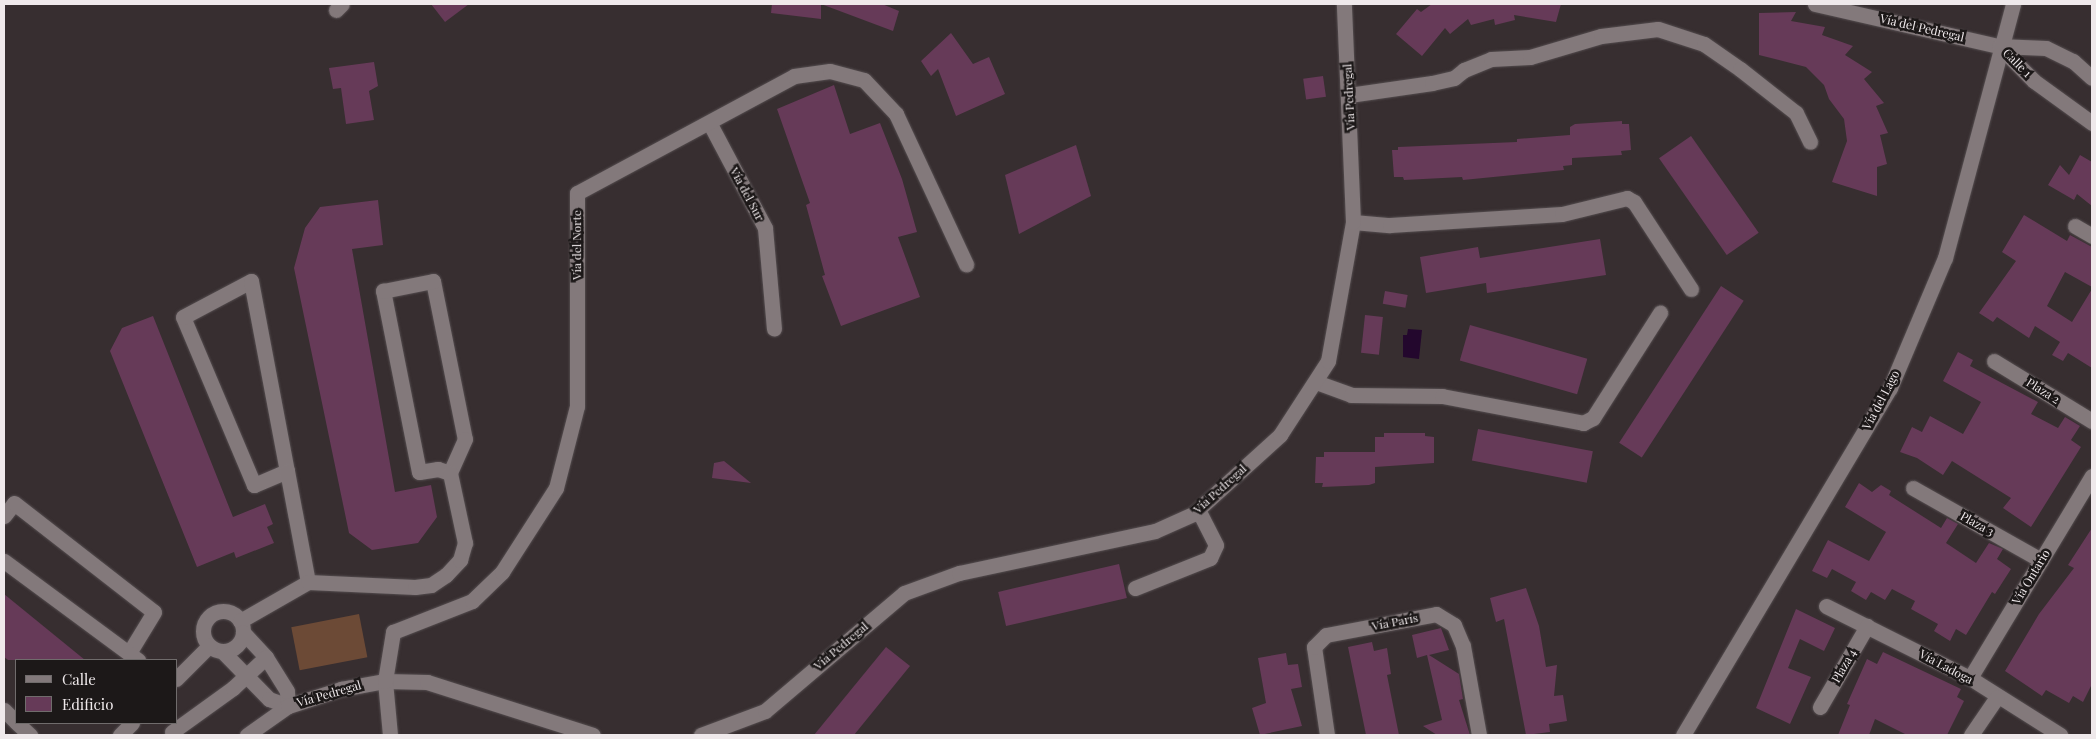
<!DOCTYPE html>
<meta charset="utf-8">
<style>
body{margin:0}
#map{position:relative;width:2096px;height:739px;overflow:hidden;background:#372e30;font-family:"Playfair Display",serif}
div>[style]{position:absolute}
.green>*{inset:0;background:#6c4a36;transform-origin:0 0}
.water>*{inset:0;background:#23072d}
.building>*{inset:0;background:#663a58;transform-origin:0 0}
.roads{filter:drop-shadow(0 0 1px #544d4f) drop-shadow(0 0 1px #544d4f)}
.minor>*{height:15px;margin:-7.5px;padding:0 7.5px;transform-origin:7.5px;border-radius:7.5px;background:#83797b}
.minor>.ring{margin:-7.5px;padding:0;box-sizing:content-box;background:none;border:15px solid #83797b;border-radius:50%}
span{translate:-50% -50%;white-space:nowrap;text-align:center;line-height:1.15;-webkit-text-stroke:5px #1c1818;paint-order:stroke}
.street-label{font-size:12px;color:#efe9eb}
.frame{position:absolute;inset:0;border:5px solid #efe9eb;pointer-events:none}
.legend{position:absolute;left:15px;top:659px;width:162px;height:65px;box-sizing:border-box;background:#1c1818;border:1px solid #706c6c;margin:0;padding:6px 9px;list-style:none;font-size:15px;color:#efe9eb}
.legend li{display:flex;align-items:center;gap:10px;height:25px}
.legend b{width:25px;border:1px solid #706c6c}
</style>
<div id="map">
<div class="green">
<i style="left:359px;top:614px;width:44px;height:69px;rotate:79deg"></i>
</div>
<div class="water">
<i style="clip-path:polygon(1408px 329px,1422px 330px,1419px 359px,1403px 357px,1403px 335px,1407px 335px)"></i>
</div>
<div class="building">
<i style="clip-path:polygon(431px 4px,469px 4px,445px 22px)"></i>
<i style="clip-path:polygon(772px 4px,821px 4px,821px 19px,771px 13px)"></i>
<i style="clip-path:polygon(821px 4px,882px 4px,899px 11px,893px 31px)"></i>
<i style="clip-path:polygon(1432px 4px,1561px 4px,1556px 22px,1514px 15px,1515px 20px,1495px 25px,1494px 19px,1471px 25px,1468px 19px,1450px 34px,1445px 28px,1422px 56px,1396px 34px,1417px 9px,1421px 12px)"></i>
<i style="clip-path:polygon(1796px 12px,1791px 21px,1825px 27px,1822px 35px,1853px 46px,1845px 55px,1872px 72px,1864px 79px,1884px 103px,1876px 106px,1888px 133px,1880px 135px,1887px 164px,1877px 167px,1877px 196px,1832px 182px,1847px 141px,1844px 119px,1829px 99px,1824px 85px,1806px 67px,1759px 55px,1759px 13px)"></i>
<i style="clip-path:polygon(951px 33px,973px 64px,989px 57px,1005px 94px,956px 116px,938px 69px,931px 76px,921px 61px)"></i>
<i style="clip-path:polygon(374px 62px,378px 86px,369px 91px,374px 120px,346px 124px,341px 88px,333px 89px,329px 68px)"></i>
<i style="left:1323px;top:76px;width:21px;height:20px;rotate:82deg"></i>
<i style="clip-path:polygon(834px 85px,850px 134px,880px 123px,902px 179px,917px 232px,898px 237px,920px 297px,841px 326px,822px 276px,825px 275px,806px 205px,810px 203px,777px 109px)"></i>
<i style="clip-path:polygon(1622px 121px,1622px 124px,1629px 124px,1631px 150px,1621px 151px,1622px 155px,1572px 158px,1572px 165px,1563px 166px,1564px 170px,1463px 180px,1462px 177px,1404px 180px,1403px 177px,1394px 177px,1392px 150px,1398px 150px,1398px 147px,1517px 142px,1517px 139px,1570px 135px,1570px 127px,1575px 124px)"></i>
<i style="left:1691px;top:136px;width:118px;height:39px;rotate:55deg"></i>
<i style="clip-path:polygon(1076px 145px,1091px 196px,1019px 234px,1005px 175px)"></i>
<i style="clip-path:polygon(2080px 155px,2092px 162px,2092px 206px,2077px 194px,2074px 200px,2048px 185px,2060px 165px,2069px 175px)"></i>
<i style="clip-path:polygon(378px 200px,383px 245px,352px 249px,395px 492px,431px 485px,437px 517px,418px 543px,372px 550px,349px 533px,294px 268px,305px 228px,320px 207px)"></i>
<i style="clip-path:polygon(2024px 215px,2067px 241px,2070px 235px,2092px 247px,2092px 287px,2065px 272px,2047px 306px,2072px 322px,2092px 289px,2092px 368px,2068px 353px,2063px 361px,2052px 355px,2060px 342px,2035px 326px,2029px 338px,1997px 317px,1993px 322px,1979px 313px,2016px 261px,2002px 252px)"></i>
<i style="clip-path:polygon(1600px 239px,1606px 275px,1487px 293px,1486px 283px,1426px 293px,1420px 257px,1478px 247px,1480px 258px)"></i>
<i style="left:1721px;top:286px;width:27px;height:187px;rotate:33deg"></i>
<i style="left:1385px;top:291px;width:23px;height:13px;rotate:10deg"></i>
<i style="left:1365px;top:315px;width:18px;height:38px;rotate:6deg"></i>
<i style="clip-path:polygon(153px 316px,233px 517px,265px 504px,273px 524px,267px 527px,274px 543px,236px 558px,234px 552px,197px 567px,110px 351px,122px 328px)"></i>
<i style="left:1470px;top:325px;width:122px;height:37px;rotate:16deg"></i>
<i style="clip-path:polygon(1958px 352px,1973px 360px,1970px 366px,2038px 402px,2031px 414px,2058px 428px,2065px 417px,2080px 426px,2071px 440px,2081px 447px,2031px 527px,2003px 508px,2011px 498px,1952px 461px,1943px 475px,1917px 458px,1900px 452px,1912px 427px,1922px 432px,1930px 416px,1963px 434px,1981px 402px,1943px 381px)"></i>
<i style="left:1478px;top:429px;width:117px;height:32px;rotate:11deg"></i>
<i style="clip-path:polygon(1384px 433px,1425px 433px,1425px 436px,1434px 437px,1434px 463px,1375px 467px,1375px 483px,1369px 485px,1322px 487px,1323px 483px,1315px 483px,1316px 457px,1324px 457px,1324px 452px,1375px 452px,1375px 437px,1384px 437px)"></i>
<i style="clip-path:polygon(724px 461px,751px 483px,712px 478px,714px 463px)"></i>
<i style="clip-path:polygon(1859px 483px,1872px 492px,1881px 485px,1891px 491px,1889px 495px,1941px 528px,1947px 518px,1958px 524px,1946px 543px,1976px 563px,1989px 543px,2003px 549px,1997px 559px,2011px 569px,1995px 594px,1992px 592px,1966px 635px,1956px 629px,1950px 641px,1934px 631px,1938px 624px,1911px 609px,1915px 601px,1892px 589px,1885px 600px,1871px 592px,1866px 600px,1851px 591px,1856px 582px,1832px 569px,1827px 578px,1812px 571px,1828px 540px,1869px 561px,1886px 532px,1845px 507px)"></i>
<i style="clip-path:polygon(2092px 528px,2092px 684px,2083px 702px,2073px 696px,2069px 703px,2046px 690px,2042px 696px,2005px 671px,2039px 614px,2074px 568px,2068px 565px)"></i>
<i style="left:1119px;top:564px;width:35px;height:124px;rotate:77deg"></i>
<i style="clip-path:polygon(1526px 588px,1539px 626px,1546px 667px,1557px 665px,1554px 696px,1563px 695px,1567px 721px,1549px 724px,1550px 732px,1526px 735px,1504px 619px,1496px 622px,1490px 598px)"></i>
<i style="clip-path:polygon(4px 594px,85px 660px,8px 660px,4px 657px)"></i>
<i style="clip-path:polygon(1796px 609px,1835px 628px,1824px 651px,1800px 639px,1788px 668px,1811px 677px,1790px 724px,1756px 708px)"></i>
<i style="clip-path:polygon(1441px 628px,1449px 650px,1429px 655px,1459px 674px,1463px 699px,1459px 700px,1470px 735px,1437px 735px,1423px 726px,1442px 720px,1427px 655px,1417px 658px,1412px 635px)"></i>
<i style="clip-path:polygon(1372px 642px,1374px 651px,1387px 648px,1391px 674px,1387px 675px,1399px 735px,1366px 735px,1348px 647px)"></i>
<i style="clip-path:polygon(886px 647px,910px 666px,854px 735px,814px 735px)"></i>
<i style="clip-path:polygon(1883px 652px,1961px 689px,1957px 697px,1964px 701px,1947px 735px,1907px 735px,1875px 719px,1869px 735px,1838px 735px,1850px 705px,1847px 704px,1867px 659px,1877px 664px)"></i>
<i style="clip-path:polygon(1286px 653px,1288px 665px,1298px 664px,1302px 687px,1291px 689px,1302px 726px,1260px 735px,1252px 708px,1266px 703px,1258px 658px)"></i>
</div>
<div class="roads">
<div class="minor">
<i style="left:1815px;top:4px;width:189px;rotate:12.9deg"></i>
<i style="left:1999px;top:46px;width:47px;rotate:2.4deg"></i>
<i style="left:2046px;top:48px;width:30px;rotate:26deg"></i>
<i style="left:2073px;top:61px;width:25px;rotate:42deg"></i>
<i style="left:336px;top:10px;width:8px;rotate:-45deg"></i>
<i style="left:1999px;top:46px;width:49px;rotate:45deg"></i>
<i style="left:2034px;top:81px;width:72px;rotate:35.9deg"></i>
<i style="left:1349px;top:95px;width:84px;rotate:-8.2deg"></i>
<i style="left:1432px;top:83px;width:23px;rotate:-13deg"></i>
<i style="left:1454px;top:78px;width:13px;rotate:-39deg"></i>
<i style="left:1464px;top:70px;width:29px;rotate:-22deg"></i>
<i style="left:1491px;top:59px;width:39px;rotate:-3deg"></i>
<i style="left:1530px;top:57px;width:74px;rotate:-16.5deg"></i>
<i style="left:1601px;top:36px;width:57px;rotate:-7deg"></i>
<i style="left:1658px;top:29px;width:48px;rotate:18.1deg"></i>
<i style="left:1704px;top:44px;width:44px;rotate:34.8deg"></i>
<i style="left:1740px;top:69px;width:71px;rotate:38.2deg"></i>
<i style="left:1796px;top:113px;width:32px;rotate:64deg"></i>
<i style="left:710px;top:124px;width:118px;rotate:62.1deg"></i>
<i style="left:765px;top:228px;width:101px;rotate:84.9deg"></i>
<i style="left:1353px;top:222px;width:37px;rotate:5deg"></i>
<i style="left:1390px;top:225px;width:172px;rotate:-3.7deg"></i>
<i style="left:1562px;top:214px;width:67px;rotate:-13.8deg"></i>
<i style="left:1627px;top:198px;width:8px;rotate:30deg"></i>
<i style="left:1634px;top:202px;width:104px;rotate:56.8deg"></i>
<i style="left:2075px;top:226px;width:20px;rotate:30deg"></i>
<i style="left:433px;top:281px;width:161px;rotate:78.6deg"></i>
<i style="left:465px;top:439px;width:37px;rotate:114deg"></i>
<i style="left:450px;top:473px;width:13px;rotate:-162deg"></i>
<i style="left:438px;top:469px;width:19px;rotate:171deg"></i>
<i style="left:419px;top:472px;width:185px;rotate:-101.2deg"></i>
<i style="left:383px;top:291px;width:51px;rotate:-11.3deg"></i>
<i style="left:1994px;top:361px;width:115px;rotate:31.5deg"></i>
<i style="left:1316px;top:382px;width:37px;rotate:20deg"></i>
<i style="left:1351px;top:395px;width:91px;rotate:0.6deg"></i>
<i style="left:1442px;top:396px;width:144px;rotate:10.8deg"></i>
<i style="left:1583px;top:423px;width:11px;rotate:-27deg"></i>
<i style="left:1593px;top:418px;width:125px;rotate:-57.5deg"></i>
<i style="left:287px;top:471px;width:36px;rotate:157deg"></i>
<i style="left:254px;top:485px;width:182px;rotate:-112.9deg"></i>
<i style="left:183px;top:317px;width:77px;rotate:-27.9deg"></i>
<i style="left:251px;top:281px;width:193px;rotate:79.3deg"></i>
<i style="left:287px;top:471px;width:113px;rotate:79.3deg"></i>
<i style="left:1913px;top:488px;width:147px;rotate:29.4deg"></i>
<i style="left:4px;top:516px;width:16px;rotate:-52deg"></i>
<i style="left:14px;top:503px;width:177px;rotate:37.9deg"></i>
<i style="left:154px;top:612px;width:48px;rotate:121.4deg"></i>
<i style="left:4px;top:561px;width:167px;rotate:36.5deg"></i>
<i style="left:1135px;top:588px;width:81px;rotate:-21.8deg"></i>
<i style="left:1210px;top:558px;width:14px;rotate:-65deg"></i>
<i style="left:1216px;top:545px;width:39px;rotate:-117deg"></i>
<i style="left:1826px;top:606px;width:161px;rotate:26.6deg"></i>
<i style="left:1970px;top:678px;width:107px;rotate:32.3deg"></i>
<i class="ring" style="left:203px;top:611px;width:25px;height:25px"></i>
<i style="left:240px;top:621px;width:78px;rotate:-29.8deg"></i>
<i style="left:308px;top:582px;width:107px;rotate:2.7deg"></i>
<i style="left:415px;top:587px;width:16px;rotate:-7deg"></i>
<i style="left:431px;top:585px;width:18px;rotate:-34deg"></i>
<i style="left:446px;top:575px;width:21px;rotate:-47deg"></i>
<i style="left:460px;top:560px;width:18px;rotate:-74deg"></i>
<i style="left:465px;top:543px;width:72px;rotate:-102.1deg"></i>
<i style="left:223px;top:652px;width:66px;rotate:45.6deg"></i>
<i style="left:269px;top:699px;width:20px;rotate:20deg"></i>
<i style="left:288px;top:706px;width:15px;rotate:-94deg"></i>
<i style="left:287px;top:691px;width:40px;rotate:-122deg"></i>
<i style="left:266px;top:657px;width:34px;rotate:-133deg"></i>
<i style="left:1970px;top:678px;width:236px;rotate:-58.9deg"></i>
<i style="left:176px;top:679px;width:47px;rotate:-45deg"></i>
<i style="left:1820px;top:707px;width:94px;rotate:-59.9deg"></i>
<i style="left:4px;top:710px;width:17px;rotate:45deg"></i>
<i style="left:17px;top:723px;width:18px;rotate:43deg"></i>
<i style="left:172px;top:732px;width:75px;rotate:-35.8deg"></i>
<i style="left:233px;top:688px;width:45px;rotate:-43.2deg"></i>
<i style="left:120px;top:735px;width:17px;rotate:-45deg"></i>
<i style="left:247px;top:735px;width:50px;rotate:-35.3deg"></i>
<i style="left:288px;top:706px;width:56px;rotate:-17.8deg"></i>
<i style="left:341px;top:689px;width:45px;rotate:-10.3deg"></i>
<i style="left:385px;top:681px;width:42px;rotate:1.4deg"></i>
<i style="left:427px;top:682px;width:174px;rotate:17.7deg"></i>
<i style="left:390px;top:735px;width:54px;rotate:-95.3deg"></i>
<i style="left:385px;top:681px;width:50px;rotate:-80.7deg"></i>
<i style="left:393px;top:632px;width:85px;rotate:-21.4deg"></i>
<i style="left:472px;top:601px;width:42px;rotate:-44deg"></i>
<i style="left:502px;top:572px;width:100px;rotate:-57.3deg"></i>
<i style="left:556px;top:488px;width:85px;rotate:-75.6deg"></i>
<i style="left:577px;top:406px;width:213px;rotate:-90deg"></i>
<i style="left:577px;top:193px;width:247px;rotate:-28.3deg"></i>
<i style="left:794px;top:76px;width:36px;rotate:-8deg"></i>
<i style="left:830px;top:71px;width:35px;rotate:15deg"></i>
<i style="left:864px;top:80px;width:47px;rotate:46.7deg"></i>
<i style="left:896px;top:114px;width:166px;rotate:65deg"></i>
<i style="left:701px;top:735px;width:68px;rotate:-20.6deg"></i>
<i style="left:765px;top:711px;width:182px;rotate:-40.3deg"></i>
<i style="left:904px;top:593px;width:59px;rotate:-20deg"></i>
<i style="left:959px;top:573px;width:200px;rotate:-12.1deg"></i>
<i style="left:1155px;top:531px;width:42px;rotate:-24.1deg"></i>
<i style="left:1193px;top:514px;width:118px;rotate:-42.2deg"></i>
<i style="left:1280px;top:435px;width:88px;rotate:-57deg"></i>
<i style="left:1328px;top:361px;width:141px;rotate:-79.8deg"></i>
<i style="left:1353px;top:222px;width:218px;rotate:-92.4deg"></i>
<i style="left:1327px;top:735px;width:89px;rotate:-98.4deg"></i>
<i style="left:1314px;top:647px;width:17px;rotate:-45deg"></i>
<i style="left:1326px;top:635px;width:112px;rotate:-10.8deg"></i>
<i style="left:1436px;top:614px;width:21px;rotate:31deg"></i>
<i style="left:1454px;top:625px;width:23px;rotate:67deg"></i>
<i style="left:1463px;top:646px;width:90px;rotate:79.8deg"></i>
<i style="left:1683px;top:735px;width:404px;rotate:-59.2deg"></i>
<i style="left:1890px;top:388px;width:141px;rotate:-67.1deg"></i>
<i style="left:1945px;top:258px;width:263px;rotate:-75deg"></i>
<i style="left:1971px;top:735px;width:46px;rotate:-55.6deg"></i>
</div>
</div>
<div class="street-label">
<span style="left:1922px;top:28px;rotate:13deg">Vía del Pedregal</span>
<span style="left:2017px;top:63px;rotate:45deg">Calle 1</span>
<span style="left:1349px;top:97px;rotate:-93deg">Vía Pedregal</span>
<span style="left:747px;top:194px;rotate:62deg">Vía del Sur</span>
<span style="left:577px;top:245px;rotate:-90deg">Vía del Norte</span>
<span style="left:2043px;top:391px;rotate:32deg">Plaza 2</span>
<span style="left:1881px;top:400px;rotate:-62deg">Vía del Lago</span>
<span style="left:1220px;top:489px;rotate:-42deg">Vía Pedregal</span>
<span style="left:1977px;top:524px;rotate:29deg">Plaza 3</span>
<span style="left:2031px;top:577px;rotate:-59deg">Vía Ontario</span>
<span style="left:1395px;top:622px;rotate:-11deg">Vía París</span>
<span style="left:841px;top:646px;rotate:-40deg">Vía Pedregal</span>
<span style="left:1844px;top:666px;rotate:-60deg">Plaza 4</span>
<span style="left:1946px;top:667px;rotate:28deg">Vía Ladoga</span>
<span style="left:329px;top:694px;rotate:-16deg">Vía Pedregal</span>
</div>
<div class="frame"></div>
<ul class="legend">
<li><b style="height:6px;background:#83797b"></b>Calle</li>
<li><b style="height:14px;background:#663a58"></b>Edificio</li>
</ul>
</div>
